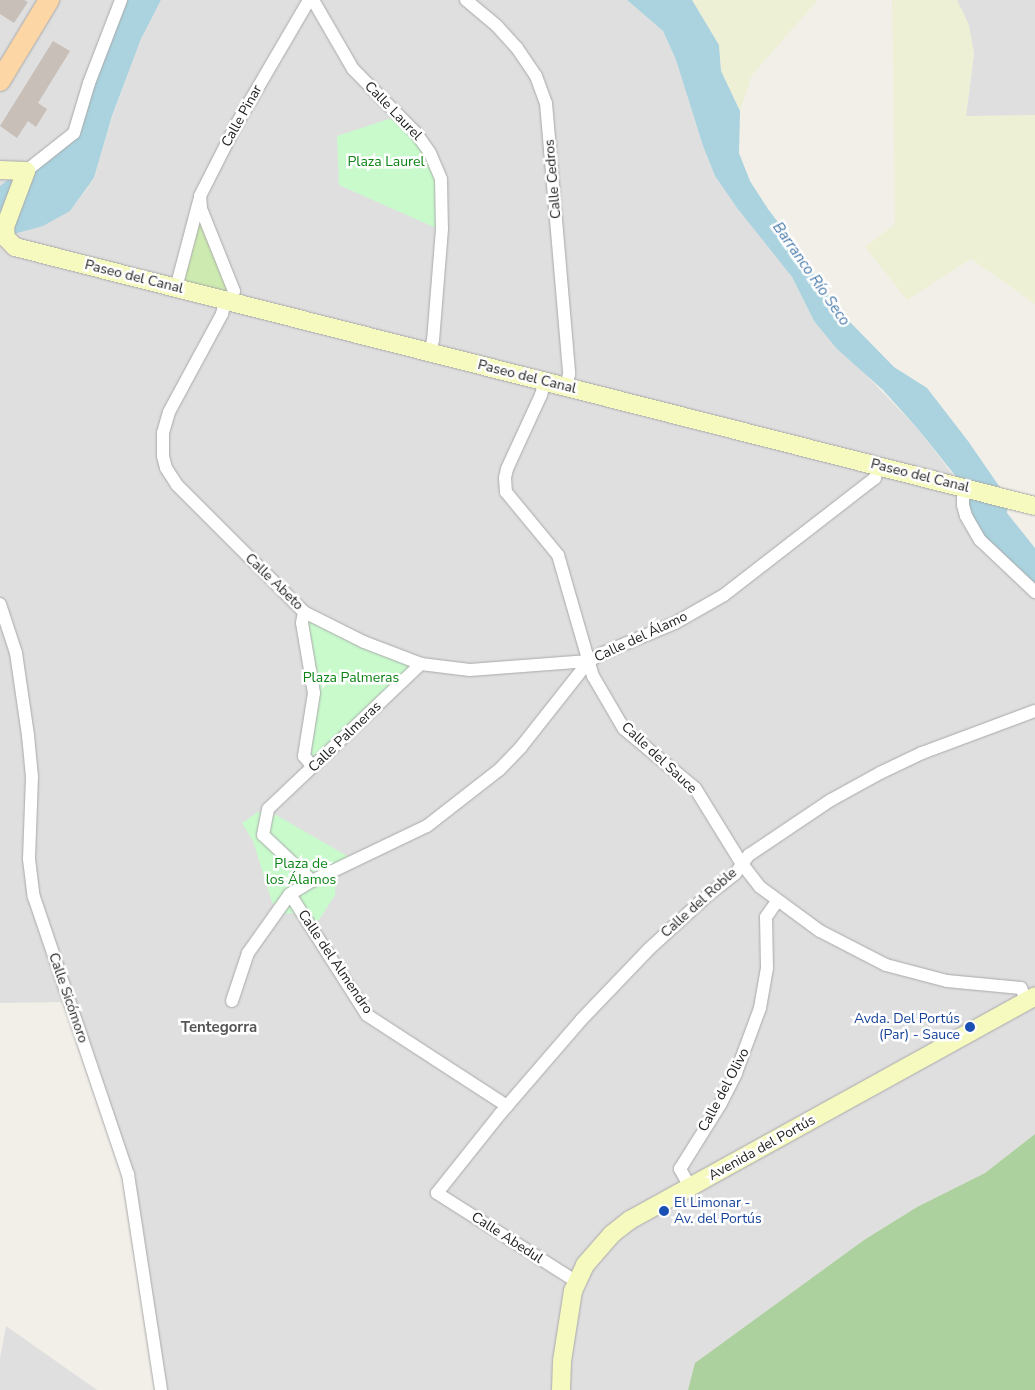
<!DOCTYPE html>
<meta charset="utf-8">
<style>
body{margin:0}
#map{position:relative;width:1035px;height:1390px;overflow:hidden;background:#f2efe9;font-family:"Nunito Sans",sans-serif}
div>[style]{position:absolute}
.residential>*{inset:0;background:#e0dfdf}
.farmland>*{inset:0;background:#eef0d5}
.grass>*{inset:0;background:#cdebb0}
.forest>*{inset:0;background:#add19e}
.park>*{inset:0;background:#c8facc}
.water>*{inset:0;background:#aad3df}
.building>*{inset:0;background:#c7bfb8}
.roads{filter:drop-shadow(0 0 1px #a9a9a9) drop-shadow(0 0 1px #a9a9a9)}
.street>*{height:12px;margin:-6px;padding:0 6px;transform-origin:6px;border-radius:6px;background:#fff}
.secondary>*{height:18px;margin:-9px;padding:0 9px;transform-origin:9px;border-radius:9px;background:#f7fabf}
.primary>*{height:20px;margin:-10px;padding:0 10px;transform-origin:10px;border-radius:10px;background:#fcd6a4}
.dots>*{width:14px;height:14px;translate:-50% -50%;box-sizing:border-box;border:2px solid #fff;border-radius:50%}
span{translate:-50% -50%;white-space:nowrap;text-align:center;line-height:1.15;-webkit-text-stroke:5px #fff;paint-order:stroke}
.street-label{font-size:14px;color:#222}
.park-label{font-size:14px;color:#0c8416}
.transit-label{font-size:14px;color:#164399}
.right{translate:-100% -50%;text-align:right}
.left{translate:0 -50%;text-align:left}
.water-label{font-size:15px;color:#4a7aab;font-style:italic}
.neighbourhood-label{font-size:15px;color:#555;font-weight:700}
</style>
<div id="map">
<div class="residential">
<i style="clip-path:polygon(0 0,116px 0,70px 130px,0 186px)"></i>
<i style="clip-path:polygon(161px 0,627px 0,663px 31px,676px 60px,703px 146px,715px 176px,737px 208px,792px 277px,814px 321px,918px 429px,963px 488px,1035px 592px,1035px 1134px,985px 1173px,917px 1207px,864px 1240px,696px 1363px,688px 1390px,161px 1390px,128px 1174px,69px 1002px,0 1003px,0 233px,70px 211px,94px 179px,112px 117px,141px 39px)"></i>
<i style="clip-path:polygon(957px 0,1035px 0,1035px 116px,966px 116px,974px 53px)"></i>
<i style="clip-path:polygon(6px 1326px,97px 1390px,0 1390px,0 1359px)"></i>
</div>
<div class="farmland">
<i style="clip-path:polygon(692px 0,818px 0,752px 75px,740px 111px,721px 71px,719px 45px)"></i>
<i style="clip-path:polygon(892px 0,957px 0,969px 25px,974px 53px,966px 116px,1035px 115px,1035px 304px,971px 259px,907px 300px,865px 247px,895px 224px)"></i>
</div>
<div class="grass">
<i style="clip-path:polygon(200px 196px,231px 302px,176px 288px)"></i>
</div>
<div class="forest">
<i style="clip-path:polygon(1035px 1134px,1035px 1390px,688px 1390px,695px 1363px,864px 1240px,917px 1207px,985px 1173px)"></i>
</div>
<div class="park">
<i style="clip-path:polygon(395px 117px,436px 166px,436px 228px,339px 185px,337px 136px)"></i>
<i style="clip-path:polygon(304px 612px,421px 664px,313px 767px,304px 756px,310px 724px)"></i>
<i style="clip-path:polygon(258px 812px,276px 815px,349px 857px,336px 876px,335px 895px,317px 923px,299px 917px,292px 913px,282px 914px,272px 902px,253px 841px,242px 823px)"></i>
</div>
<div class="water">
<i style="clip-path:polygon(116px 0,161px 0,141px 39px,112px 116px,94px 178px,70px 211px,43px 226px,10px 235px,0 233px,0 186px,70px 130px)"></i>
<i style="clip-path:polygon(627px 0,692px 0,719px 45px,721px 71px,740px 111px,739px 153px,750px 181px,768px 209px,799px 250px,820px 285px,847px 319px,894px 367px,927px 388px,968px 441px,1008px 499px,1007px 513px,1035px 548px,1035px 592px,971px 527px,965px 488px,918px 429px,883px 390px,837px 349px,814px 321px,792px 277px,737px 208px,715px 176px,703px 146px,676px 60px,663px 31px)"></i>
</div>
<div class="building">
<i style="clip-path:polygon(0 0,24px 0,28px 2px,14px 23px,0 14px)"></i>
<i style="clip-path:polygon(53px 41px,70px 51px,38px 103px,47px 109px,36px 127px,28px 121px,17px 138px,0 126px)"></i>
</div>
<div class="roads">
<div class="street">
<i style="left:313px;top:0;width:80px;rotate:59.9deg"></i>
<i style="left:353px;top:69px;width:90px;rotate:45.5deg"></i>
<i style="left:416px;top:133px;width:24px;rotate:55deg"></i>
<i style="left:430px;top:153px;width:28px;rotate:67deg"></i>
<i style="left:441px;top:179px;width:50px;rotate:88.9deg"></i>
<i style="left:442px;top:229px;width:111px;rotate:94.6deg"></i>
<i style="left:433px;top:340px;width:12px;rotate:104deg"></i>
<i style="left:466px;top:0;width:40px;rotate:40deg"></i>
<i style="left:497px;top:26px;width:30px;rotate:48deg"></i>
<i style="left:517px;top:48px;width:34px;rotate:56deg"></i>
<i style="left:536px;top:76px;width:29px;rotate:70deg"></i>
<i style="left:546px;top:103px;width:272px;rotate:85.1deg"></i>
<i style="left:569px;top:374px;width:13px;rotate:103deg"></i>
<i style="left:26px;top:171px;width:61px;rotate:-38.4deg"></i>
<i style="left:74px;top:133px;width:52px;rotate:-73.3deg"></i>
<i style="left:89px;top:83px;width:89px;rotate:-68.9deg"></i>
<i style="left:176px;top:288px;width:90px;rotate:-75.2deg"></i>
<i style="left:225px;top:301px;width:13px;rotate:103deg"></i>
<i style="left:222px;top:314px;width:111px;rotate:118.4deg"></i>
<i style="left:169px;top:412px;width:22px;rotate:106deg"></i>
<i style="left:163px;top:433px;width:23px;rotate:90deg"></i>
<i style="left:163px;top:456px;width:12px;rotate:76deg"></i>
<i style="left:166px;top:468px;width:20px;rotate:57deg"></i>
<i style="left:177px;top:485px;width:180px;rotate:45deg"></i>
<i style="left:304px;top:612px;width:67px;rotate:26.6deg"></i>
<i style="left:364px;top:642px;width:61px;rotate:21.1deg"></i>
<i style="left:421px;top:664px;width:49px;rotate:7deg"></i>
<i style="left:470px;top:670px;width:119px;rotate:-4.3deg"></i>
<i style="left:231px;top:302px;width:11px;rotate:-75deg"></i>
<i style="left:234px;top:291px;width:88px;rotate:-111.9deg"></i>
<i style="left:201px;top:209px;width:13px;rotate:-94deg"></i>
<i style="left:200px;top:196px;width:80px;rotate:-63.1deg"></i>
<i style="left:236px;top:125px;width:145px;rotate:-59.7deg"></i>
<i style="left:545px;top:381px;width:15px;rotate:106deg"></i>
<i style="left:541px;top:395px;width:81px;rotate:114.7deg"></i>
<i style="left:507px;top:469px;width:9px;rotate:103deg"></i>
<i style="left:505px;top:478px;width:14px;rotate:86deg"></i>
<i style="left:506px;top:492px;width:82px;rotate:50.5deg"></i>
<i style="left:558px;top:555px;width:126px;rotate:73.9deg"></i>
<i style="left:593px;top:676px;width:61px;rotate:59.7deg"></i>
<i style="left:624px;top:729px;width:92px;rotate:39.7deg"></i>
<i style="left:695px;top:788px;width:89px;rotate:58.3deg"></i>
<i style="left:742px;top:864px;width:29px;rotate:52deg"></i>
<i style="left:760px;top:887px;width:74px;rotate:36.3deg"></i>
<i style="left:820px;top:931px;width:74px;rotate:27.3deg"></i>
<i style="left:886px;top:965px;width:63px;rotate:14.7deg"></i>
<i style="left:947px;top:981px;width:74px;rotate:5.4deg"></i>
<i style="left:1021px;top:988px;width:13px;rotate:67deg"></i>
<i style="left:963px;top:488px;width:17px;rotate:90deg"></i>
<i style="left:963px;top:505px;width:11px;rotate:75deg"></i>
<i style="left:966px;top:516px;width:28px;rotate:60deg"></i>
<i style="left:980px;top:540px;width:76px;rotate:43.4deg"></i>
<i style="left:0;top:604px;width:52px;rotate:71.9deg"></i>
<i style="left:16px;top:653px;width:83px;rotate:81.7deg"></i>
<i style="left:28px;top:735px;width:42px;rotate:84.6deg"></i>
<i style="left:32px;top:777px;width:82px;rotate:92.1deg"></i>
<i style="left:29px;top:859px;width:38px;rotate:83deg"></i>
<i style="left:34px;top:897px;width:293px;rotate:71.3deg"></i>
<i style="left:128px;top:1174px;width:219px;rotate:81.3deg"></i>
<i style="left:304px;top:612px;width:11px;rotate:100deg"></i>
<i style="left:302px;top:623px;width:71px;rotate:80.3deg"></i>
<i style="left:314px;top:693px;width:64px;rotate:99deg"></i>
<i style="left:304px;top:756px;width:14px;rotate:51deg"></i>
<i style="left:312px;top:881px;width:67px;rotate:-136.8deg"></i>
<i style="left:263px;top:835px;width:26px;rotate:-79deg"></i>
<i style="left:268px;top:809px;width:211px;rotate:-43.5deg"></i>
<i style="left:232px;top:1001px;width:51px;rotate:-71.6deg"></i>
<i style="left:248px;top:953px;width:72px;rotate:-54.6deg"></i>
<i style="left:507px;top:1106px;width:167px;rotate:-147deg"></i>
<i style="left:367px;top:1015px;width:143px;rotate:-122.5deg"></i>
<i style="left:290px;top:894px;width:26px;rotate:-31deg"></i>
<i style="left:312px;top:881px;width:127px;rotate:-25.6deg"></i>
<i style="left:427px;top:826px;width:91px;rotate:-37.9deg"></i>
<i style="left:499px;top:770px;width:32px;rotate:-46deg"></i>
<i style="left:521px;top:747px;width:110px;rotate:-51.7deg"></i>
<i style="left:589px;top:661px;width:16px;rotate:-30deg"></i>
<i style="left:603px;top:653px;width:78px;rotate:-22.6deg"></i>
<i style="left:675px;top:623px;width:56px;rotate:-29.7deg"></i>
<i style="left:724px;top:595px;width:191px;rotate:-37.8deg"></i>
<i style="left:875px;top:478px;width:12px;rotate:-76deg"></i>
<i style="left:690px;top:1187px;width:21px;rotate:-119deg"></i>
<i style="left:680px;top:1169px;width:75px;rotate:-58deg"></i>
<i style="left:720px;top:1105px;width:36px;rotate:-63deg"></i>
<i style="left:736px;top:1073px;width:69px;rotate:-69.7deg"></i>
<i style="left:760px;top:1008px;width:41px;rotate:-80.1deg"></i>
<i style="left:767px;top:968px;width:51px;rotate:-91.1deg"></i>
<i style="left:766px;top:917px;width:19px;rotate:-55deg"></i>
<i style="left:577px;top:1282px;width:166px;rotate:-147.6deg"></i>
<i style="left:437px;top:1193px;width:101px;rotate:-51.4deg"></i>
<i style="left:500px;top:1114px;width:124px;rotate:-49.2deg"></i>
<i style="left:581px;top:1020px;width:98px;rotate:-46.2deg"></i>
<i style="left:649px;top:949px;width:80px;rotate:-42.5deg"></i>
<i style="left:708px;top:895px;width:34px;rotate:-38deg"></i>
<i style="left:735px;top:874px;width:24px;rotate:-54deg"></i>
<i style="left:749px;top:855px;width:99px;rotate:-33.9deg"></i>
<i style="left:831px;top:800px;width:56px;rotate:-28.9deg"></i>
<i style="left:880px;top:773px;width:47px;rotate:-25.5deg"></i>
<i style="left:922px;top:753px;width:121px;rotate:-20.4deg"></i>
</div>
<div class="secondary">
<i style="left:0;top:170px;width:26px;rotate:2deg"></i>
<i style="left:26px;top:171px;width:60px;rotate:110.6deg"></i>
<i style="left:5px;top:227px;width:11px;rotate:85deg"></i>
<i style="left:6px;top:238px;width:13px;rotate:45deg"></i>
<i style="left:15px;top:247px;width:1052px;rotate:14.25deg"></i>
<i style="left:561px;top:1390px;width:29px;rotate:-88deg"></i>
<i style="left:562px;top:1361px;width:71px;rotate:-81.1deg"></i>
<i style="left:573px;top:1291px;width:29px;rotate:-65deg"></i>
<i style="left:585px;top:1265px;width:41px;rotate:-48.9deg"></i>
<i style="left:612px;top:1234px;width:23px;rotate:-38deg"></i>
<i style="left:630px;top:1220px;width:463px;rotate:-28.9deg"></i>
</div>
<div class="primary">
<i style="left:0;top:81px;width:95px;rotate:-58.8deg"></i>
</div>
</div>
<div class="dots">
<i style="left:970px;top:1027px;background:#1a4fb4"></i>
<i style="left:664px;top:1211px;background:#1a4fb4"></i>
</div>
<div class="street-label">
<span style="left:393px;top:111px;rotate:46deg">Calle Laurel</span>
<span style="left:242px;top:116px;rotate:-61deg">Calle Pinar</span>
<span style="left:553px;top:179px;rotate:-95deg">Calle Cedros</span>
<span style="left:134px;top:277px;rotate:14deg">Paseo del Canal</span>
<span style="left:527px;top:377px;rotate:14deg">Paseo del Canal</span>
<span style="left:920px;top:476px;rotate:14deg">Paseo del Canal</span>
<span style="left:274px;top:582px;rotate:44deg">Calle Abeto</span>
<span style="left:641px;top:637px;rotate:-25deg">Calle del Álamo</span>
<span style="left:345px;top:737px;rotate:-44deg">Calle Palmeras</span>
<span style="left:659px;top:758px;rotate:43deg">Calle del Sauce</span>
<span style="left:699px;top:903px;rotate:-42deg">Calle del Roble</span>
<span style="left:335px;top:962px;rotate:56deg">Calle del Almendro</span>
<span style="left:68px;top:998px;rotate:71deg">Calle Sicómoro</span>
<span style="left:724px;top:1090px;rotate:-62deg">Calle del Olivo</span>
<span style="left:762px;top:1148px;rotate:-29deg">Avenida del Portús</span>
<span style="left:507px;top:1238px;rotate:33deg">Calle Abedul</span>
</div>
<div class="park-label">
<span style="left:386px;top:162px">Plaza Laurel</span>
<span style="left:351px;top:678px">Plaza Palmeras</span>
<span style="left:301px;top:872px">Plaza de<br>los Álamos</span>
</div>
<div class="transit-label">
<span class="right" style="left:960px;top:1027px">Avda. Del Portús<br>(Par) - Sauce</span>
<span class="left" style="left:674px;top:1211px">El Limonar -<br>Av. del Portús</span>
</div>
<div class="water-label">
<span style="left:811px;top:274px;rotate:55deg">Barranco Río Seco</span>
</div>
<div class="neighbourhood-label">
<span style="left:219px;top:1028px">Tentegorra</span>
</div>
</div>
